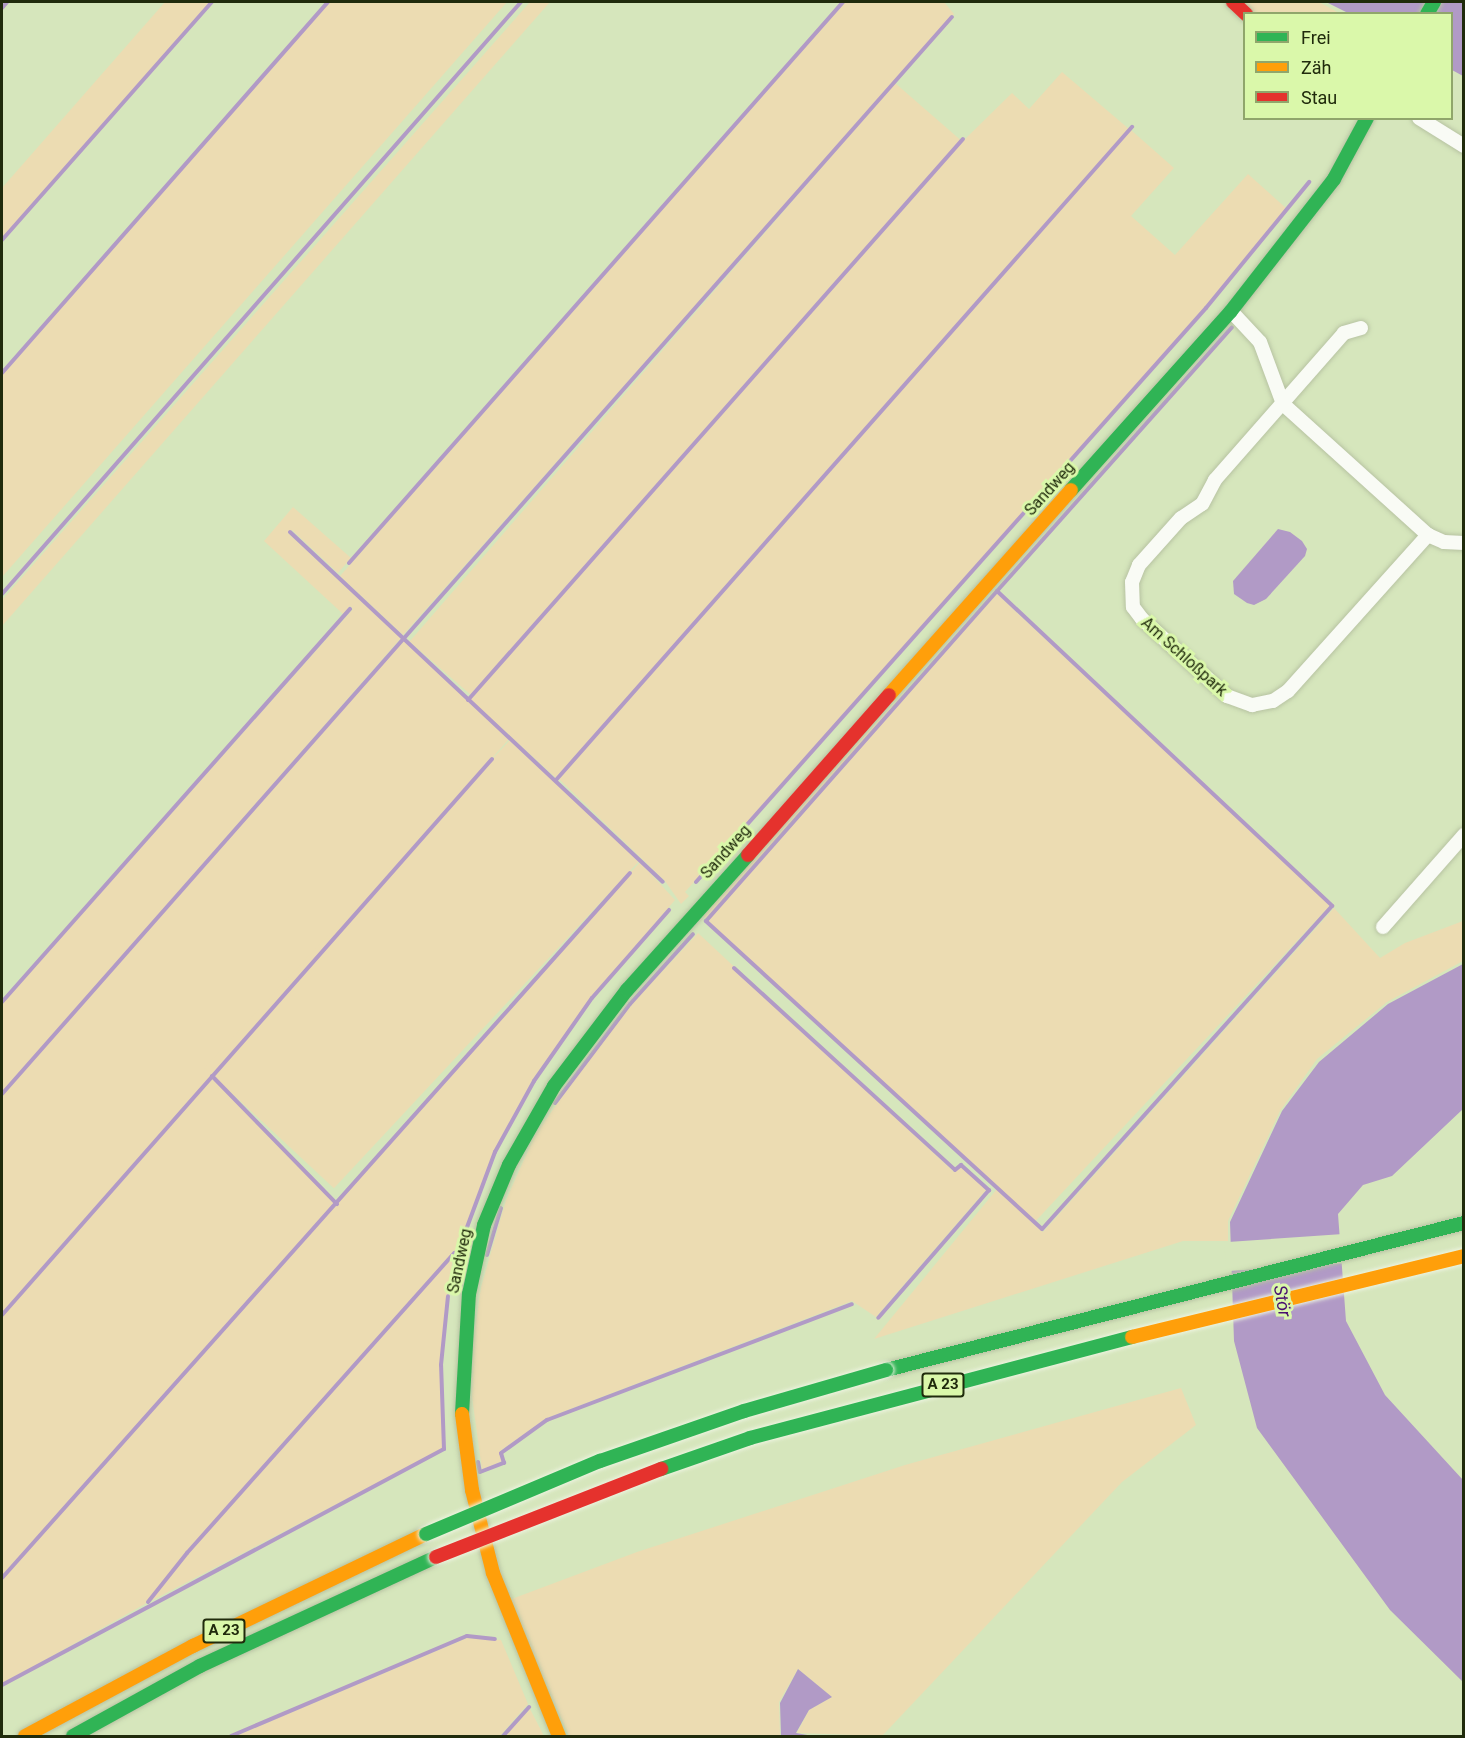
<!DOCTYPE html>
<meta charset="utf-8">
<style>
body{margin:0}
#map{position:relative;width:1465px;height:1738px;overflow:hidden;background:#d6e6bc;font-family:Roboto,sans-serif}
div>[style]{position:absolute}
.green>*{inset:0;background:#ecdcb2;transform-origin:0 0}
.water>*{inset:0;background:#b19ac6}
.pier>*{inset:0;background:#d6e6bc;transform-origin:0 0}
.stream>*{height:4px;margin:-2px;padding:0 2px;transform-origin:2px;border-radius:2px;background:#b19ac6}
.roads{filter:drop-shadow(0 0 2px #b7c3a2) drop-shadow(0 0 2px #b7c3a2)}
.street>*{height:14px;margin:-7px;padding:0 7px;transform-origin:7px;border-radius:7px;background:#f9fbf5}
.fast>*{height:14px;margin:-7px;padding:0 7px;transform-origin:7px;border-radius:7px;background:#30b455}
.slow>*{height:14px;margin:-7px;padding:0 7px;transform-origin:7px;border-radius:7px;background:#ff9f0a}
.jam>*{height:14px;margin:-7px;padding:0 7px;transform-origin:7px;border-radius:7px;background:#e5322d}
.bridges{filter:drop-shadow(0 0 2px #edf4e1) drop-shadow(0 0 2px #edf4e1)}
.fast-bridge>*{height:14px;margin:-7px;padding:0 7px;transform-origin:7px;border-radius:7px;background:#30b455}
.slow-bridge>*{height:14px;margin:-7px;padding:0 7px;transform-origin:7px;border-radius:7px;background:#ff9f0a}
.jam-bridge>*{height:14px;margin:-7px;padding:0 7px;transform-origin:7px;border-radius:7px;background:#e5322d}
span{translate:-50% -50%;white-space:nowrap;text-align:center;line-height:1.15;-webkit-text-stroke:6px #daf8aa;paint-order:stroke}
.shield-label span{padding:2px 4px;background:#daf8aa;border:2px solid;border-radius:4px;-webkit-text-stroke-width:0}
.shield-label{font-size:15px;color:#202b0c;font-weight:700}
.street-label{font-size:16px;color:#202b0c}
.water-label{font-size:18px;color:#480f70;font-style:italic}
.frame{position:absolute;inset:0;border:3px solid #202b0c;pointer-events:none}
.legend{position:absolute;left:1243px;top:12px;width:210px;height:108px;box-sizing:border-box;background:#daf8aa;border:2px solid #90a66b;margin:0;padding:8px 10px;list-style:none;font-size:18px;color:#202b0c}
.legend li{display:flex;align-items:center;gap:12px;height:30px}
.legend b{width:30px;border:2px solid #90a66b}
</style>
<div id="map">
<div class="green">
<i style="clip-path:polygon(165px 2px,211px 2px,2px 239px,2px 188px)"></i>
<i style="clip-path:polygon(329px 2px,507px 2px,2px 577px,2px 375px)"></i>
<i style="clip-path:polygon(530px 2px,550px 2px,2px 626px,2px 600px)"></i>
<i style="clip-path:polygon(845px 2px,944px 2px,954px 14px,403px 635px,340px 576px)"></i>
<i style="clip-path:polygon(1241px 2px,1319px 2px,1339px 13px,1255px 13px)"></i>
<i style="clip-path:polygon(1062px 72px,1129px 129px,556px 778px,470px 699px,962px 142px,1012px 93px,1029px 109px)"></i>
<i style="left:895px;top:83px;width:88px;height:740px;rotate:41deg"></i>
<i style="clip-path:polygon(1131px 130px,1174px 168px,1131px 216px,1175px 255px,1248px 174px,1287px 209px,1205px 307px,685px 892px,689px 896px,681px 904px,665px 881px,559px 779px)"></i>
<i style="clip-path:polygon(293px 507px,351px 558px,338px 573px,292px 530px,288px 533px,401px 638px,2px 1093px,2px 1004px,353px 609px,350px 606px,343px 614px,264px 541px)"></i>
<i style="left:997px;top:594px;width:456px;height:436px;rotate:43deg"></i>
<i style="clip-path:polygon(402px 639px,509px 739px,2px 1313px,2px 1096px)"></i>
<i style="left:510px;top:740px;width:177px;height:448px;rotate:43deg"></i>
<i style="clip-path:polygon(640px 862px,675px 900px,592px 997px,533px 1079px,494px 1151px,460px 1246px,186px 1552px,145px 1604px,2px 1684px,2px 1580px)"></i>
<i style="clip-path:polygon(1334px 908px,1380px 958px,1405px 943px,1463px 921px,1463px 961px,1387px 1002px,1317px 1059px,1280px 1111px,1228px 1221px,1228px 1241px,1183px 1241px,874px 1339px,997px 1189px,1043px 1232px)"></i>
<i style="clip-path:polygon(698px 933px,954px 1172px,961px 1167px,986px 1190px,876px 1317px,852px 1301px,547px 1418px,500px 1451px,502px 1461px,482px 1470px,472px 1397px,473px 1343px,481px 1287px,506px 1200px,535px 1135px,571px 1084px,631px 1005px)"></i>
<i style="clip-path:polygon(212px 1077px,335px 1203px,2px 1576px,2px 1317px)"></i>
<i style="clip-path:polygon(453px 1256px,440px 1365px,444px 1448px,149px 1602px,187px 1553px)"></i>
<i style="clip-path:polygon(1181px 1388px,1196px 1425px,1122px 1482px,882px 1736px,797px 1733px,809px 1710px,832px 1697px,798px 1669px,779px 1702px,780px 1736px,569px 1736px,509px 1600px,637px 1552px,905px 1465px)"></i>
<i style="clip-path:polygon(467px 1638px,501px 1640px,528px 1704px,500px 1736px,236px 1736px)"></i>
<i style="clip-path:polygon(530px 1709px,544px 1736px,505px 1736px)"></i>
</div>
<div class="water">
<i style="clip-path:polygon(1326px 2px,1463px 2px,1463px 76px,1452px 70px,1452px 14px,1348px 13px)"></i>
<i style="clip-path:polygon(1278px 529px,1290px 532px,1302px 541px,1307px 549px,1305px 556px,1266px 599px,1254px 605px,1247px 603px,1234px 594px,1233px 581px)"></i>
<i style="clip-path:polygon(1463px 964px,1463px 1109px,1392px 1176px,1363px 1185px,1338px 1214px,1346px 1321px,1385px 1395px,1463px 1480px,1463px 1682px,1390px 1610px,1257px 1428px,1234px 1341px,1230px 1222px,1282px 1111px,1319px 1062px,1388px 1004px)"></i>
<i style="clip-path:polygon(798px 1669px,832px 1697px,809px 1710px,796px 1733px,813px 1736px,781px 1736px,780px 1703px)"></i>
</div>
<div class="pier">
<i style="left:1343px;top:1234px;width:29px;height:119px;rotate:86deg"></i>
</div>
<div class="stream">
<i style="left:2px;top:8px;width:8px;rotate:-50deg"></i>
<i style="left:2px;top:240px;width:317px;rotate:-48.6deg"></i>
<i style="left:2px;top:373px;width:494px;rotate:-48.7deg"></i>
<i style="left:290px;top:532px;width:511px;rotate:43.18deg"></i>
<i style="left:349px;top:563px;width:748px;rotate:-48.63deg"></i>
<i style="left:997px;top:591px;width:460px;rotate:43.2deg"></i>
<i style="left:1332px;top:906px;width:434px;rotate:131.9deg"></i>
<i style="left:1042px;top:1229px;width:456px;rotate:-137.5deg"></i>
<i style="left:706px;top:921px;width:440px;rotate:-48.6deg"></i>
<i style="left:997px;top:591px;width:353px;rotate:-48.3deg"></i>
<i style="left:2px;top:594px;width:787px;rotate:-48.76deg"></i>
<i style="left:468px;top:700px;width:748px;rotate:-48.58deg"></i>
<i style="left:556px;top:780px;width:871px;rotate:-48.59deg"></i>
<i style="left:696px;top:882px;width:768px;rotate:-48.38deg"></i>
<i style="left:1206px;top:308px;width:163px;rotate:-50.7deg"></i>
<i style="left:734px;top:968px;width:299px;rotate:42.4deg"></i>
<i style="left:955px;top:1170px;width:8px;rotate:-40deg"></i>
<i style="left:961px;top:1165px;width:38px;rotate:42deg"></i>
<i style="left:989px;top:1190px;width:169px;rotate:130.9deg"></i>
<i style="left:2px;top:1002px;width:525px;rotate:-48.48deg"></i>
<i style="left:212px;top:1076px;width:179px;rotate:45.7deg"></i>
<i style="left:2px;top:1094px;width:1436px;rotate:-48.59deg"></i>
<i style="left:555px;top:1103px;width:124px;rotate:-52.9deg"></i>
<i style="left:630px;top:1004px;width:94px;rotate:-48deg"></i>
<i style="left:463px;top:1238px;width:92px;rotate:-69.6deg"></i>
<i style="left:495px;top:1152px;width:81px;rotate:-61.2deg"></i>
<i style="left:534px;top:1081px;width:101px;rotate:-55.1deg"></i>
<i style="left:592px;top:998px;width:117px;rotate:-48.8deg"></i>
<i style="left:487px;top:1255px;width:49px;rotate:-73.4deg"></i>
<i style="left:2px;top:1315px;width:741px;rotate:-48.61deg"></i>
<i style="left:478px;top:1462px;width:10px;rotate:79deg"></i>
<i style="left:480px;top:1472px;width:26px;rotate:-21deg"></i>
<i style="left:504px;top:1463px;width:10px;rotate:-107deg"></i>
<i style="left:501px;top:1453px;width:57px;rotate:-35.7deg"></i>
<i style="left:547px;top:1420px;width:326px;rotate:-20.8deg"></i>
<i style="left:2px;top:1578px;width:944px;rotate:-48.31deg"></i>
<i style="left:148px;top:1602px;width:63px;rotate:-51.5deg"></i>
<i style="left:187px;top:1553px;width:402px;rotate:-48.3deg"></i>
<i style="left:2px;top:1685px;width:501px;rotate:-28.1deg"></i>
<i style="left:444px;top:1449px;width:84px;rotate:-92deg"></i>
<i style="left:441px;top:1365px;width:69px;rotate:-84.2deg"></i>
<i style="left:231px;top:1736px;width:256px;rotate:-23deg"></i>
<i style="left:467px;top:1636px;width:28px;rotate:6deg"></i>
<i style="left:503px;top:1736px;width:39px;rotate:-48deg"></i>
</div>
<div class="roads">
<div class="street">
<i style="left:1419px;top:118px;width:53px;rotate:31.9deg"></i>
<i style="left:1231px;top:311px;width:42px;rotate:46.9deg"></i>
<i style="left:1260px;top:342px;width:66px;rotate:69.6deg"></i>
<i style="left:1283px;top:404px;width:195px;rotate:42.1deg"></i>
<i style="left:1428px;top:535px;width:17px;rotate:24deg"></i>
<i style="left:1444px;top:542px;width:20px;rotate:3deg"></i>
<i style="left:1361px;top:328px;width:18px;rotate:164deg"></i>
<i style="left:1344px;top:333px;width:196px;rotate:131.3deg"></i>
<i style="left:1215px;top:480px;width:27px;rotate:118deg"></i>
<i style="left:1202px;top:504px;width:25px;rotate:146deg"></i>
<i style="left:1181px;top:518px;width:63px;rotate:131.8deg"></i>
<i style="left:1139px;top:565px;width:18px;rotate:112deg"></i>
<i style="left:1132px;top:582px;width:25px;rotate:88deg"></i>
<i style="left:1133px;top:607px;width:15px;rotate:53deg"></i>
<i style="left:1142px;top:619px;width:115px;rotate:42.2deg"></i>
<i style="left:1227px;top:696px;width:27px;rotate:20deg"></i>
<i style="left:1252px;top:705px;width:21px;rotate:-11deg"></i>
<i style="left:1273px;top:701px;width:18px;rotate:-34deg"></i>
<i style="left:1288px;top:691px;width:210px;rotate:-48.1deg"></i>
<i style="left:1383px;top:927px;width:123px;rotate:-48.6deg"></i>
</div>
<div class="fast">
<i style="left:1427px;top:14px;width:14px;rotate:-60deg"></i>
<i style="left:1071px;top:490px;width:240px;rotate:-48.2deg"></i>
<i style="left:1231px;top:311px;width:167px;rotate:-52deg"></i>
<i style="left:1334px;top:179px;width:69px;rotate:-61.6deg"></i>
<i style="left:886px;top:1370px;width:596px;rotate:-14.27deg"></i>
<i style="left:462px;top:1414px;width:120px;rotate:-86.7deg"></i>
<i style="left:469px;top:1294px;width:71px;rotate:-77.7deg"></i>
<i style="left:484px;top:1225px;width:65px;rotate:-67.4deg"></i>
<i style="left:509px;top:1165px;width:91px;rotate:-60.3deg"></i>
<i style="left:554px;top:1086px;width:121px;rotate:-52.8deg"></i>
<i style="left:627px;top:990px;width:181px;rotate:-48.1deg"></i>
<i style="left:73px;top:1736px;width:145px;rotate:-28.9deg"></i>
<i style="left:200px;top:1666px;width:260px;rotate:-24.8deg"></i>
</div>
<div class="slow">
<i style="left:889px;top:695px;width:274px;rotate:-48.4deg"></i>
<i style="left:462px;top:1414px;width:77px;rotate:82.5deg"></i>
<i style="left:472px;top:1490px;width:86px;rotate:75.8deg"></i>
<i style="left:493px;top:1573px;width:176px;rotate:68deg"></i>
<i style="left:25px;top:1736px;width:191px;rotate:-28.2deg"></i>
<i style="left:193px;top:1646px;width:259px;rotate:-25.7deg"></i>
</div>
<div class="jam">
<i style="left:1233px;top:2px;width:18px;rotate:43deg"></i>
<i style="left:748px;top:855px;width:213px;rotate:-48.6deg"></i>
</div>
</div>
<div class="bridges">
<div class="fast-bridge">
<i style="left:661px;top:1469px;width:94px;rotate:-19.2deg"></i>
<i style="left:750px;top:1438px;width:395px;rotate:-14.8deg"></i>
<i style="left:426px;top:1534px;width:189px;rotate:-22.8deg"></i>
<i style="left:600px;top:1461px;width:152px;rotate:-19.1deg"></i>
<i style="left:744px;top:1411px;width:148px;rotate:-16.1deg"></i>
</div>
<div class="slow-bridge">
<i style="left:1132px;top:1337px;width:342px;rotate:-13.7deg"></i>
</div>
<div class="jam-bridge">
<i style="left:436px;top:1557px;width:242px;rotate:-21.4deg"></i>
</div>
</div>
<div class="shield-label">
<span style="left:943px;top:1385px">A 23</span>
<span style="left:224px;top:1631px">A 23</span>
</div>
<div class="street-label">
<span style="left:1050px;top:489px;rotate:-48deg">Sandweg</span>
<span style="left:1184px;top:657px;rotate:42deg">Am Schloßpark</span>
<span style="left:726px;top:852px;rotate:-48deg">Sandweg</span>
<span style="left:460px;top:1261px;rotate:-78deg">Sandweg</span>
</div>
<div class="water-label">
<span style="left:1282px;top:1301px;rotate:80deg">Stör</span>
</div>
<div class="frame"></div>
<ul class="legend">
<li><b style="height:8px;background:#30b455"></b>Frei</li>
<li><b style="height:8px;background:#ff9f0a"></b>Zäh</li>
<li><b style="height:8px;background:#e5322d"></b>Stau</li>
</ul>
</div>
